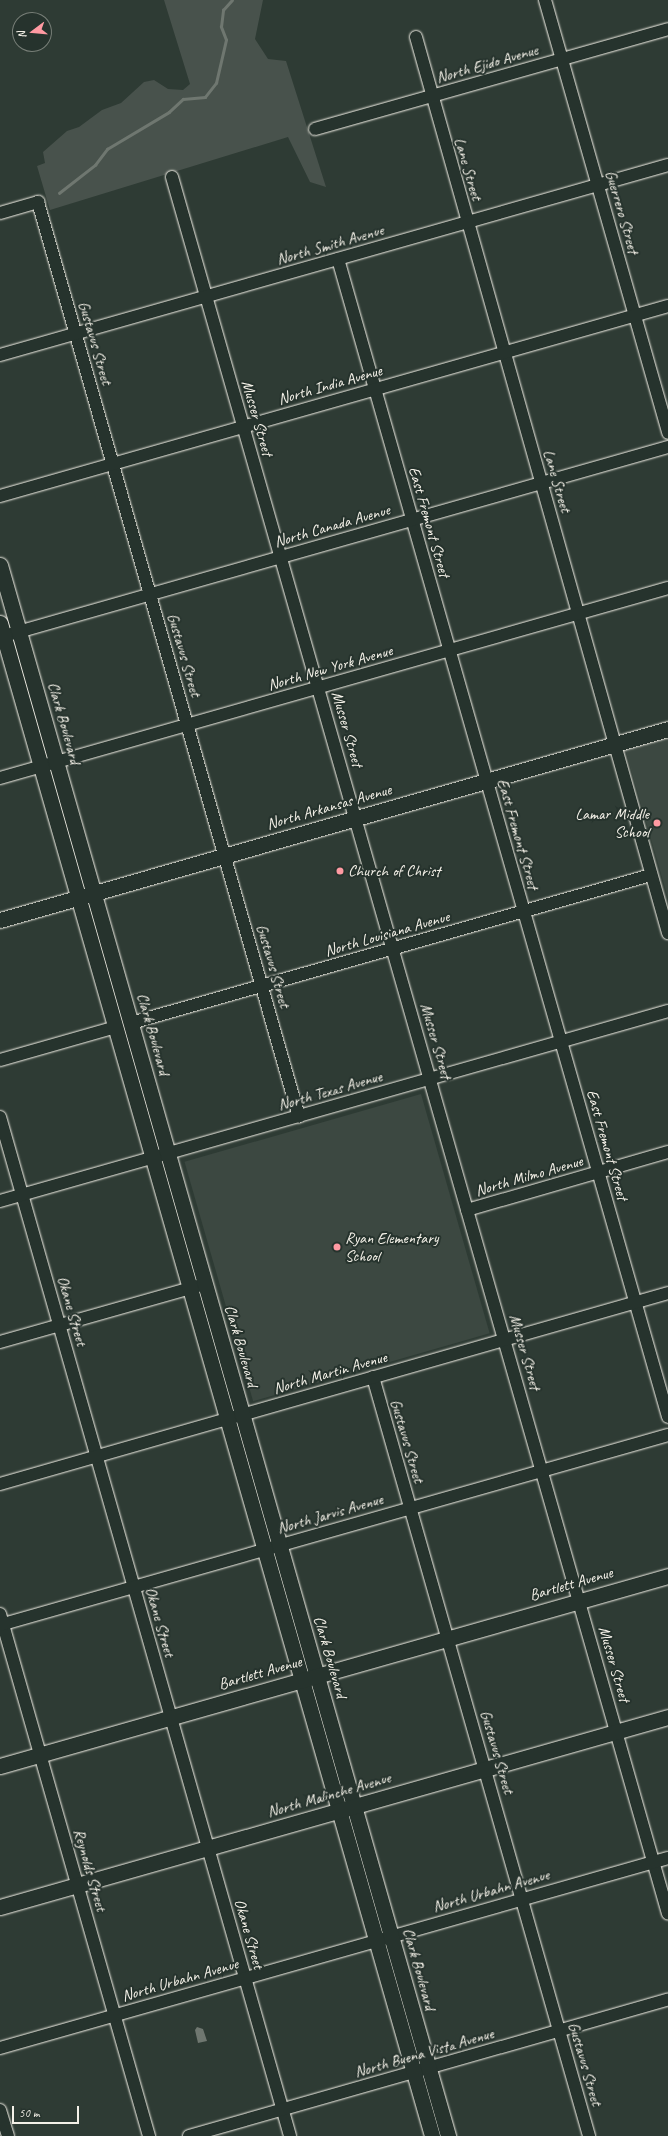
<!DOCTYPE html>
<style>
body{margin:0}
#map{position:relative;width:668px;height:2136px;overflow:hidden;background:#2e3b34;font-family:Caveat,sans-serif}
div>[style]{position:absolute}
.built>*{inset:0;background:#3c4841;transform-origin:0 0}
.green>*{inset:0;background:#48524c}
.water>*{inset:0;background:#6f7770}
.stream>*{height:2.5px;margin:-1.25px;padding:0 1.25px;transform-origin:1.25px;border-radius:1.25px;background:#6f7770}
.roads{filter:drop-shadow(0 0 1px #f4f1e8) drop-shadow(0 0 1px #f4f1e8)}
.minor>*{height:12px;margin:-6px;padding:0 6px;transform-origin:6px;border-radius:6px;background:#26332d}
.major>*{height:15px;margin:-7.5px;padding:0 7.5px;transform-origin:7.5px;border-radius:7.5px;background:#26332d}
.dots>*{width:11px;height:11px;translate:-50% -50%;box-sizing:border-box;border:2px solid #26332d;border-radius:50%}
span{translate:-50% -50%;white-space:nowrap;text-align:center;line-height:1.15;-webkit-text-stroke:4px #26332d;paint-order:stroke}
.street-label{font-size:16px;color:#f4f1e8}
.poi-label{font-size:16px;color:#f4f1e8}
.right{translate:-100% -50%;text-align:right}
.left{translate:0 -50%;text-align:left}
.north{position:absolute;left:12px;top:12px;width:40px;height:40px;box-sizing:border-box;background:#26332d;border:1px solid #787f78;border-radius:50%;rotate:254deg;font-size:11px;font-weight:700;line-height:16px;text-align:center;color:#f4f1e8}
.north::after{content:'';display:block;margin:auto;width:14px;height:18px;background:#ff9aa2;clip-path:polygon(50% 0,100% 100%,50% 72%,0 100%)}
.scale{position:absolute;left:12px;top:2106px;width:67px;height:18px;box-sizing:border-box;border:2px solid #f4f1e8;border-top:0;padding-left:5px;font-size:12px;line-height:14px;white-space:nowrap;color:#f4f1e8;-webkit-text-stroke:3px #26332d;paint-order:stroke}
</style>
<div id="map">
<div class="built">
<i style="clip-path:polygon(668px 736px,668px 898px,625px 748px)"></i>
<i style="left:421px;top:1094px;width:249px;height:246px;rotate:74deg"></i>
</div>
<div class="green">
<i style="clip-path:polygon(164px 0,263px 0,255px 39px,268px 59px,286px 61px,326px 187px,310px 182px,288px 137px,50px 210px,37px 166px,45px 163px,43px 152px,67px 131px,79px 127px,102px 110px,121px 103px,144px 82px,154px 80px,168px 89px,183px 90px,190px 84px)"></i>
</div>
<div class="water">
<i style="clip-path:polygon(197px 2027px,203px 2029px,207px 2041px,198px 2043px,195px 2030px)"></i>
</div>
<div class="stream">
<i style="left:59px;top:193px;width:46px;rotate:-37.9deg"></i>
<i style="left:95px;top:165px;width:20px;rotate:-53deg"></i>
<i style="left:107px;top:149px;width:72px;rotate:-30.8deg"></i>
<i style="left:169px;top:112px;width:19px;rotate:-43deg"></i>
<i style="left:183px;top:99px;width:22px;rotate:-5deg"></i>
<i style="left:205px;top:97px;width:18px;rotate:-52deg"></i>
<i style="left:216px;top:83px;width:44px;rotate:-76.9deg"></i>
<i style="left:226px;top:40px;width:14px;rotate:-111deg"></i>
<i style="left:221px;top:27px;width:17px;rotate:-83deg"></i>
<i style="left:223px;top:10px;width:13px;rotate:-48deg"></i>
</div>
<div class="roads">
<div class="minor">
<i style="left:545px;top:0;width:450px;rotate:74.1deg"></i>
<i style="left:416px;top:37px;width:931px;rotate:74.29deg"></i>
<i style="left:315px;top:129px;width:367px;rotate:-15.8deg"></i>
<i style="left:172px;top:177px;width:1806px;rotate:74.06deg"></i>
<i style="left:0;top:213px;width:40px;rotate:-16deg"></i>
<i style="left:38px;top:202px;width:951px;rotate:74.08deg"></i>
<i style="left:338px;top:259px;width:1204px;rotate:74.09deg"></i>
<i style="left:0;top:355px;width:694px;rotate:-15.88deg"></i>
<i style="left:0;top:496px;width:694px;rotate:-15.88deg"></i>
<i style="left:11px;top:634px;width:683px;rotate:-15.89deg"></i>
<i style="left:0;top:778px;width:694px;rotate:-15.88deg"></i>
<i style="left:131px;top:1023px;width:541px;rotate:-15.89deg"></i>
<i style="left:0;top:1060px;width:121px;rotate:-15.9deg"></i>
<i style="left:0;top:1117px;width:1059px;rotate:74.11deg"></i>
<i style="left:0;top:1201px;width:694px;rotate:-15.88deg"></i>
<i style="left:467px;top:1210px;width:209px;rotate:-16.1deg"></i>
<i style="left:0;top:1342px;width:213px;rotate:-15.8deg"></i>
<i style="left:373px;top:1377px;width:789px;rotate:74.11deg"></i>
<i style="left:0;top:1484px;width:695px;rotate:-15.96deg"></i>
<i style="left:0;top:1614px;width:543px;rotate:74.07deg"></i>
<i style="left:0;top:1625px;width:694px;rotate:-15.88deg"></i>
<i style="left:0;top:2048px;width:694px;rotate:-15.88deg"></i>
<i style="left:0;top:2110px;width:27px;rotate:73deg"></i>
<i style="left:189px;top:2136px;width:498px;rotate:-15.9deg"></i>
</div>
<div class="major">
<i style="left:0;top:565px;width:1634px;rotate:74.08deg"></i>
<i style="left:0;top:623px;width:1573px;rotate:74.06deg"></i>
<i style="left:0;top:920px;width:695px;rotate:-15.96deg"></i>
<i style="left:0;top:1766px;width:694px;rotate:-15.88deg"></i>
<i style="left:0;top:1907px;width:694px;rotate:-15.88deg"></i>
</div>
</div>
<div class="dots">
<i style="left:657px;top:823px;background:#ff9aa2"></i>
<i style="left:340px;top:871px;background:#ff9aa2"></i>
<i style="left:337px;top:1247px;background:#ff9aa2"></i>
</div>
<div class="street-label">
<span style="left:487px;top:64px;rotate:-16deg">North Ejido Avenue</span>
<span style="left:468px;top:169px;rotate:74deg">Lane Street</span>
<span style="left:622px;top:212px;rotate:74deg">Guerrero Street</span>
<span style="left:330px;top:245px;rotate:-16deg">North Smith Avenue</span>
<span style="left:95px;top:343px;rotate:74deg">Gustavus Street</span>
<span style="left:330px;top:385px;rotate:-16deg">North India Avenue</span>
<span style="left:257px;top:418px;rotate:74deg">Musser Street</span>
<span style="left:557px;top:481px;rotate:74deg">Lane Street</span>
<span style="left:429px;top:522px;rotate:74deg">East Fremont Street</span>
<span style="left:332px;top:526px;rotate:-16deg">North Canada Avenue</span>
<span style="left:184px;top:655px;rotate:74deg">Gustavus Street</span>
<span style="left:330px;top:668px;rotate:-16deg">North New York Avenue</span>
<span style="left:64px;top:723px;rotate:74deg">Clark Boulevard</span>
<span style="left:347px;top:729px;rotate:74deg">Musser Street</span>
<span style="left:329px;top:807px;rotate:-16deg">North Arkansas Avenue</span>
<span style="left:518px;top:834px;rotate:74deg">East Fremont Street</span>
<span style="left:387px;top:934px;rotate:-16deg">North Louisiana Avenue</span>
<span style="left:273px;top:966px;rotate:74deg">Gustavus Street</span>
<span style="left:153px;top:1034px;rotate:74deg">Clark Boulevard</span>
<span style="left:436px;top:1041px;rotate:74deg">Musser Street</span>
<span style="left:330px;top:1091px;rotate:-16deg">North Texas Avenue</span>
<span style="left:607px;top:1145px;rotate:74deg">East Fremont Street</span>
<span style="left:529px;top:1176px;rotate:-16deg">North Milmo Avenue</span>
<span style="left:72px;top:1311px;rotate:74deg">Okane Street</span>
<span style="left:241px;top:1346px;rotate:74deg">Clark Boulevard</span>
<span style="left:525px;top:1352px;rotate:74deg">Musser Street</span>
<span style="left:330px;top:1373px;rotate:-16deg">North Martin Avenue</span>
<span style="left:407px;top:1441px;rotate:74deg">Gustavus Street</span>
<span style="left:330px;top:1514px;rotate:-16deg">North Jarvis Avenue</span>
<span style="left:571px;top:1584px;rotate:-16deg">Bartlett Avenue</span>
<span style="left:160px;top:1622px;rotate:74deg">Okane Street</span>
<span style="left:330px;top:1657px;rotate:74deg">Clark Boulevard</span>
<span style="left:614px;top:1664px;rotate:74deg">Musser Street</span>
<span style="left:260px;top:1673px;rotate:-16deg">Bartlett Avenue</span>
<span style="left:497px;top:1752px;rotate:74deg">Gustavus Street</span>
<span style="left:329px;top:1795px;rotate:-16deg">North Malinche Avenue</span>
<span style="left:90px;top:1870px;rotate:74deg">Reynolds Street</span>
<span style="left:491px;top:1891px;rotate:-16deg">North Urbahn Avenue</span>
<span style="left:249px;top:1934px;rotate:74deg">Okane Street</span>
<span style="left:419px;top:1969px;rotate:74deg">Clark Boulevard</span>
<span style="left:180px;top:1980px;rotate:-16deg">North Urbahn Avenue</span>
<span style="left:424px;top:2053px;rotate:-16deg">North Buena Vista Avenue</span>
<span style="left:585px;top:2064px;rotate:74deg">Gustavus Street</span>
</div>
<div class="poi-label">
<span class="right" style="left:649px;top:823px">Lamar Middle<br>School</span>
<span class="left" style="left:348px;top:871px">Church of Christ</span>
<span class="left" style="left:345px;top:1247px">Ryan Elementary<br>School</span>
</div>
<div class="north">N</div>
<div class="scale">50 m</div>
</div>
